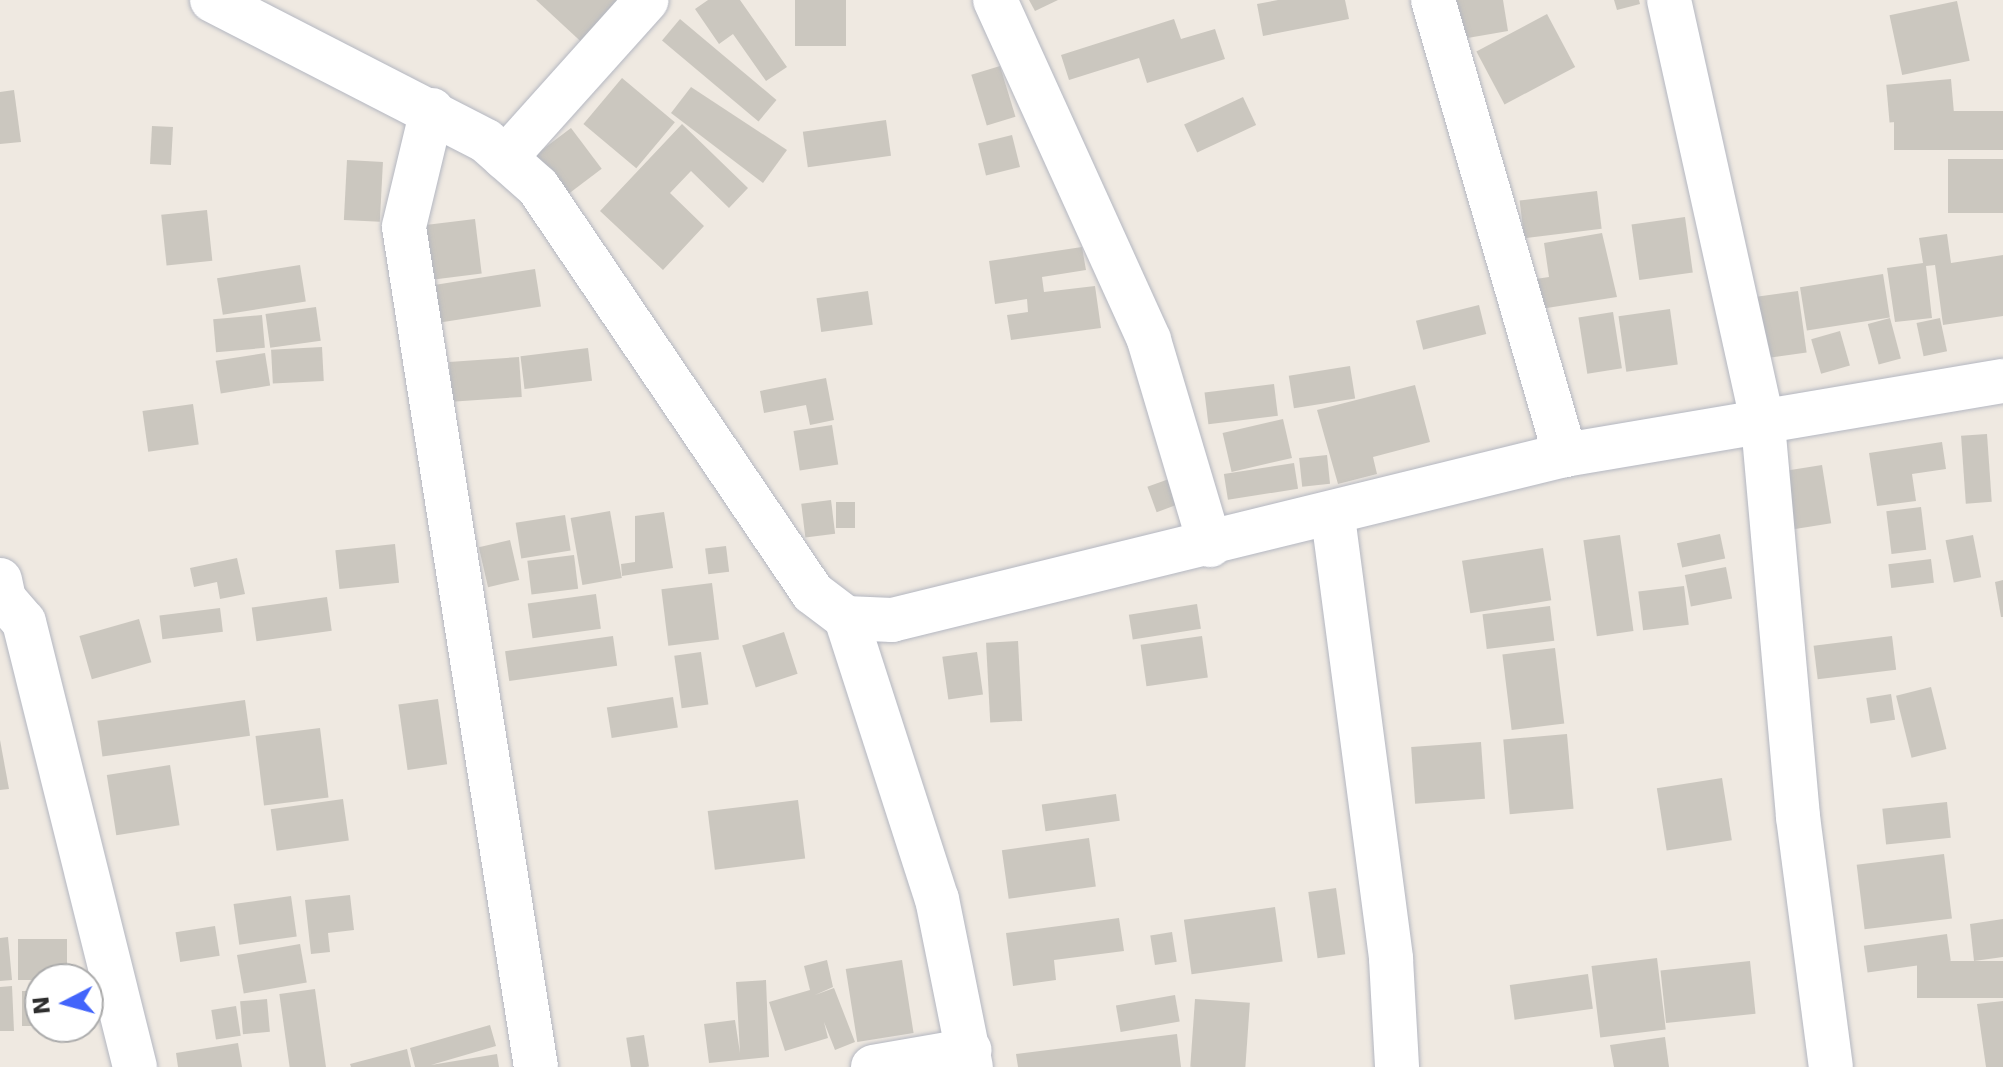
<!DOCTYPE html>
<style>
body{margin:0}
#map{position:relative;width:2003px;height:1067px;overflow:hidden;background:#efe9e1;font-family:"DejaVu Sans",sans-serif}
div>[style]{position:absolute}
.building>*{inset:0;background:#cbc7bf;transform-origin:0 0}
.roads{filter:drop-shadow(0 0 2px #b4b7c1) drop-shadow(0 0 2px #b4b7c1)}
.minor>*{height:44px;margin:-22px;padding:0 22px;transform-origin:22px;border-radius:22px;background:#fff}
span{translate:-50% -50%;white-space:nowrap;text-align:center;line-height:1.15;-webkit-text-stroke:6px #fff;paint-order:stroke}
.north{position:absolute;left:24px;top:963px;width:80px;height:80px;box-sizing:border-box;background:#fff;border:2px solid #ababab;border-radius:50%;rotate:264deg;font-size:22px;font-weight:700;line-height:32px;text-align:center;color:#2e2e2e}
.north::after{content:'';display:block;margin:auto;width:28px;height:36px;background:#4264fb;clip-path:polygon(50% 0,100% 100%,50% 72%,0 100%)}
</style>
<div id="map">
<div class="building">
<i style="clip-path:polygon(536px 0,636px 0,590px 50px)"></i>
<i style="clip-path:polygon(708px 0,740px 0,787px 67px,766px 81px,733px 34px,719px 44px,695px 9px)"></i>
<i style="left:795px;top:0;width:51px;height:46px"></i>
<i style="clip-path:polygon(1029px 0,1058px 0,1035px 11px)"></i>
<i style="clip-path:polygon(1278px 0,1345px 0,1349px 19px,1263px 36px,1257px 4px)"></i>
<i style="clip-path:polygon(1450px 0,1503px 0,1508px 31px,1456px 40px)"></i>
<i style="clip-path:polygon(1614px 0,1639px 0,1640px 4px,1617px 10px)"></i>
<i style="left:1957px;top:1px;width:61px;height:69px;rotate:78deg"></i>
<i style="left:1547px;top:14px;width:60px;height:80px;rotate:62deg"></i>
<i style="left:680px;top:19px;width:126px;height:28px;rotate:40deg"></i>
<i style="clip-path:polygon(1174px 19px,1181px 39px,1215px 29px,1225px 59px,1147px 83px,1139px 58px,1069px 80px,1061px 55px)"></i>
<i style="left:1000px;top:66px;width:53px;height:30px;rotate:73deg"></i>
<i style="left:622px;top:78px;width:69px;height:60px;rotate:40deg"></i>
<i style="left:1951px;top:79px;width:38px;height:65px;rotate:85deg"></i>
<i style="clip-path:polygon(691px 87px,787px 150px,763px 183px,671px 113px)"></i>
<i style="clip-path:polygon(14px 90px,21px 142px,0 144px,0 92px)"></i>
<i style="left:1243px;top:97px;width:31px;height:65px;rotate:65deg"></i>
<i style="left:2003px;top:111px;width:39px;height:109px;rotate:90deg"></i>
<i style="left:886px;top:120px;width:36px;height:84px;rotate:82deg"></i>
<i style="clip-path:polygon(682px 124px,748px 188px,729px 208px,691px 171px,670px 193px,704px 226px,663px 270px,600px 211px)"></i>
<i style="left:152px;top:126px;width:21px;height:38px;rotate:3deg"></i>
<i style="left:571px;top:128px;width:51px;height:58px;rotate:53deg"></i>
<i style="left:1012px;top:135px;width:33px;height:35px;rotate:76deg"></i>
<i style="left:2003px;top:159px;width:54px;height:55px;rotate:90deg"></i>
<i style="left:347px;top:160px;width:36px;height:60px;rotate:3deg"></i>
<i style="left:1597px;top:191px;width:38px;height:78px;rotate:83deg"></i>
<i style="left:207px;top:210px;width:51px;height:46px;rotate:84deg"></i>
<i style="left:1685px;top:217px;width:56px;height:54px;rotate:82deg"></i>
<i style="left:475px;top:219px;width:55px;height:56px;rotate:83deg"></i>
<i style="clip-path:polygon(1602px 233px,1617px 297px,1534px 310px,1529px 280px,1549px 277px,1544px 243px)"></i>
<i style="clip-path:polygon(1947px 234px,1951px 263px,2003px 255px,2003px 316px,1943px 325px,1935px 265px,1926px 266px,1932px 318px,1895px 322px,1887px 268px,1923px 263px,1919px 238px)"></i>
<i style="clip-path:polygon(1082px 247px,1086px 270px,1042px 277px,1044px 292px,1095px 286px,1101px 328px,1011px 340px,1007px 315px,1028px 312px,1027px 299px,995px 304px,989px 261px)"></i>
<i style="left:300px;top:265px;width:37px;height:84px;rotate:81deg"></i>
<i style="left:535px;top:269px;width:38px;height:102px;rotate:81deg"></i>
<i style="left:1883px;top:274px;width:44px;height:84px;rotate:81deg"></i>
<i style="left:868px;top:291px;width:34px;height:52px;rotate:82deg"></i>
<i style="left:1798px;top:291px;width:62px;height:42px;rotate:82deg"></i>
<i style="left:1479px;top:305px;width:30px;height:65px;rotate:76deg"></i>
<i style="left:316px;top:307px;width:34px;height:51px;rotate:82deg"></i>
<i style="left:1670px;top:309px;width:56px;height:52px;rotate:82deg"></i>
<i style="left:1613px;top:312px;width:57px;height:35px;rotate:81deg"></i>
<i style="left:262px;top:315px;width:33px;height:49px;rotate:85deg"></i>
<i style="left:1890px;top:318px;width:42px;height:23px;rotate:75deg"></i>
<i style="left:1940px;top:318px;width:34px;height:24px;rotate:78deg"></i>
<i style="left:1840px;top:331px;width:36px;height:30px;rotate:74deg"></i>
<i style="left:322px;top:347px;width:34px;height:51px;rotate:87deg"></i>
<i style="left:588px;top:348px;width:33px;height:68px;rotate:83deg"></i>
<i style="left:265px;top:353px;width:33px;height:50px;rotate:81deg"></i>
<i style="left:519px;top:357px;width:40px;height:70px;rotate:86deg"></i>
<i style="left:1350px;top:366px;width:33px;height:62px;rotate:81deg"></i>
<i style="clip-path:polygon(826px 378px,834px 420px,810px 425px,806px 405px,764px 413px,760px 391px)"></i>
<i style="left:1274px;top:384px;width:32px;height:70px;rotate:83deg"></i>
<i style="clip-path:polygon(1415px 385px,1430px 442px,1373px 457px,1377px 474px,1338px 484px,1317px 410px)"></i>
<i style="left:193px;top:404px;width:41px;height:51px;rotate:82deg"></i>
<i style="left:1283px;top:419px;width:40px;height:62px;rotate:77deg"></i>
<i style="left:832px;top:425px;width:40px;height:39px;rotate:81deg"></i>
<i style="left:1987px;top:434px;width:68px;height:26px;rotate:86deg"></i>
<i style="clip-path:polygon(1942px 442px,1946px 469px,1912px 474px,1916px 501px,1877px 506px,1869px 453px)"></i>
<i style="left:1327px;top:455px;width:29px;height:28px;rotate:84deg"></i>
<i style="left:1294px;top:463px;width:26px;height:71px;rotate:81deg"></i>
<i style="left:1822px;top:465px;width:59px;height:43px;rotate:81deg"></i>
<i style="left:1169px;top:479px;width:27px;height:23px;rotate:70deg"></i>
<i style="left:831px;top:500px;width:34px;height:30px;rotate:83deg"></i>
<i style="left:836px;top:502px;width:19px;height:26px"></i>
<i style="left:1921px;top:507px;width:43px;height:35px;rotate:83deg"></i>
<i style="left:610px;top:511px;width:68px;height:40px;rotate:80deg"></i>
<i style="clip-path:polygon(664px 512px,673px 568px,622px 576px,621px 564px,635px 562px,635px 516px)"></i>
<i style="left:565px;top:515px;width:36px;height:50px;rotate:81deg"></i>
<i style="left:1720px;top:534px;width:25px;height:44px;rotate:78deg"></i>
<i style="left:1620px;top:535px;width:97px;height:37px;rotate:82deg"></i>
<i style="left:1973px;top:535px;width:43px;height:28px;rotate:79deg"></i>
<i style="left:510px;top:540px;width:41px;height:32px;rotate:77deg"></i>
<i style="left:395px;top:544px;width:39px;height:60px;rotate:84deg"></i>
<i style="left:726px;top:546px;width:26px;height:21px;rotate:83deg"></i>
<i style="left:1543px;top:548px;width:53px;height:82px;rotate:81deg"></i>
<i style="left:574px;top:555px;width:34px;height:47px;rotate:83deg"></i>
<i style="clip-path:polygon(237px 558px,245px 594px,220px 599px,217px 582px,194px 587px,190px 568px)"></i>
<i style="left:1931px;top:559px;width:24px;height:43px;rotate:83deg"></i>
<i style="left:1726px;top:567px;width:32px;height:42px;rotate:79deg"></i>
<i style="clip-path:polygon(2003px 580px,2003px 617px,2001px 617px,1995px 582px)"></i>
<i style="left:712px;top:583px;width:57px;height:51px;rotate:83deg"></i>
<i style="left:1684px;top:586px;width:39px;height:46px;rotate:83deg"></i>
<i style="left:596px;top:594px;width:35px;height:69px;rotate:82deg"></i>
<i style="left:327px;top:597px;width:34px;height:76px;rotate:82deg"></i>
<i style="left:1197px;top:604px;width:25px;height:69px;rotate:81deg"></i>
<i style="left:1550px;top:606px;width:35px;height:68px;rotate:83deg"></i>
<i style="left:220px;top:608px;width:24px;height:61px;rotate:83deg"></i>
<i style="left:139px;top:619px;width:45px;height:62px;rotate:74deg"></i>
<i style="left:784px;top:632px;width:44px;height:44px;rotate:72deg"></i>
<i style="left:613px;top:636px;width:30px;height:109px;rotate:82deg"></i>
<i style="left:1202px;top:636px;width:42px;height:62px;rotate:82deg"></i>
<i style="left:1892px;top:636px;width:34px;height:79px;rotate:83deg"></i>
<i style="left:1018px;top:641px;width:80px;height:32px;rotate:87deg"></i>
<i style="left:1555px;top:648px;width:76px;height:53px;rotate:83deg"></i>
<i style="left:701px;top:652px;width:53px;height:27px;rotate:82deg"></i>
<i style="left:977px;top:652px;width:43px;height:35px;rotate:82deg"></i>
<i style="left:1931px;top:687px;width:64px;height:36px;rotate:76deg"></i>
<i style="left:1891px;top:694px;width:26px;height:25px;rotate:81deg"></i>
<i style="left:673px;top:697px;width:31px;height:67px;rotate:81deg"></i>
<i style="left:438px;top:699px;width:66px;height:40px;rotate:82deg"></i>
<i style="left:245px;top:700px;width:36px;height:149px;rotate:82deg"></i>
<i style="left:320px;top:728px;width:70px;height:65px;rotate:83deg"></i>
<i style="left:1567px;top:734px;width:75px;height:64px;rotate:85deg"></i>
<i style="clip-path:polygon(0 740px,9px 789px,0 790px)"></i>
<i style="left:1481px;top:742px;width:57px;height:70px;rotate:86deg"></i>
<i style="left:170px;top:765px;width:61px;height:64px;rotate:81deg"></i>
<i style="left:1722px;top:778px;width:63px;height:66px;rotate:81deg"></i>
<i style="left:1116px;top:794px;width:27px;height:75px;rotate:82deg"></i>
<i style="left:343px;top:799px;width:42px;height:73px;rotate:82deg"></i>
<i style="left:798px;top:800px;width:59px;height:91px;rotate:83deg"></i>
<i style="left:1947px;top:802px;width:36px;height:65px;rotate:84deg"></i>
<i style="left:1089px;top:838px;width:49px;height:88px;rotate:82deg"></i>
<i style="left:1944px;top:854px;width:65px;height:88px;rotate:83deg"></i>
<i style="left:1336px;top:888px;width:67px;height:28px;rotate:82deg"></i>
<i style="clip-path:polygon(350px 895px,354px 930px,328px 933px,330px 952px,311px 954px,305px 900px)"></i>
<i style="left:291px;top:896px;width:41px;height:58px;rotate:82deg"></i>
<i style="left:1275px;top:907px;width:55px;height:92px;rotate:82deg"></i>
<i style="clip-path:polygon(1119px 918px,1124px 951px,1054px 960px,1056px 980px,1013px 986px,1006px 933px)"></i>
<i style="clip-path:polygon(2003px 919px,2003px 957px,1974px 961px,1970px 924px)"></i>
<i style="left:215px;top:926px;width:30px;height:40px;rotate:81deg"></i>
<i style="left:1172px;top:932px;width:30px;height:22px;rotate:81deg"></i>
<i style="left:1947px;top:934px;width:27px;height:84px;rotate:82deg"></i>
<i style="clip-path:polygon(8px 937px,12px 980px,0 981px,0 938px)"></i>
<i style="left:18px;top:939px;width:49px;height:41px"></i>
<i style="left:300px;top:944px;width:39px;height:64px;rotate:80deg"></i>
<i style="left:1657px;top:958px;width:72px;height:66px;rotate:83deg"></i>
<i style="clip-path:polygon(827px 960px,833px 987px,815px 995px,834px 988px,855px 1042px,835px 1050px,824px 1022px,828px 1038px,785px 1051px,769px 1002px,810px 990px,804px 966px)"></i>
<i style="left:902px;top:960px;width:74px;height:57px;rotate:81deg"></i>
<i style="left:1750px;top:961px;width:53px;height:90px;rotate:84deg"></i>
<i style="left:2003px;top:961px;width:37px;height:86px;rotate:90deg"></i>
<i style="left:1588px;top:974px;width:35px;height:79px;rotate:82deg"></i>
<i style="clip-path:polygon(766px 980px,769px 1057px,709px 1063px,704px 1024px,735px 1020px,740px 1053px,736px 982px)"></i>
<i style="clip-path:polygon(12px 986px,14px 1031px,0 1031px,0 987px)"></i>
<i style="left:315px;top:989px;width:79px;height:36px;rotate:82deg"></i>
<i style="left:40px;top:991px;width:35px;height:18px;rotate:90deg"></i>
<i style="left:1175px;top:995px;width:27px;height:60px;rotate:80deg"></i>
<i style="left:267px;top:999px;width:33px;height:27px;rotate:85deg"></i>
<i style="left:1195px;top:999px;width:55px;height:68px;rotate:4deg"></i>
<i style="clip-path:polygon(2003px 1001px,2003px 1067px,1986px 1067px,1977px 1004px)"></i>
<i style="left:236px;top:1006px;width:30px;height:25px;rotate:81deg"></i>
<i style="clip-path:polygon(490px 1025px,496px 1046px,431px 1065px,497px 1054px,499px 1067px,415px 1067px,410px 1048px)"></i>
<i style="clip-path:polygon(1177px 1034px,1181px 1067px,1018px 1067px,1016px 1054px)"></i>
<i style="left:644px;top:1035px;width:32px;height:18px;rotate:81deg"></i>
<i style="clip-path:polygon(1665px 1037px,1669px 1067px,1614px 1067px,1610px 1045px)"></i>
<i style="clip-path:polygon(238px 1043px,242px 1067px,178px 1067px,176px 1053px)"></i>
<i style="clip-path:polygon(407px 1049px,411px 1067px,351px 1067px,350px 1064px)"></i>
</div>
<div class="roads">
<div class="minor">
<i style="left:212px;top:0;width:308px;rotate:27.2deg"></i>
<i style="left:486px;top:141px;width:69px;rotate:41.5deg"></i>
<i style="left:538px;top:187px;width:490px;rotate:55.9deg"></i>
<i style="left:813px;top:593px;width:41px;rotate:37.1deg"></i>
<i style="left:846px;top:618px;width:46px;rotate:2.5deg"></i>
<i style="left:892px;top:620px;width:693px;rotate:-13.78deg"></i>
<i style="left:1565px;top:455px;width:444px;rotate:-9.6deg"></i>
<i style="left:995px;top:0;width:373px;rotate:65.6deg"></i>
<i style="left:1149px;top:340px;width:214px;rotate:73.4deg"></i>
<i style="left:1433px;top:0;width:474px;rotate:73.8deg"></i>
<i style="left:1669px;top:0;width:434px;rotate:77.5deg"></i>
<i style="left:1763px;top:424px;width:395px;rotate:84.9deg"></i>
<i style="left:1798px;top:817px;width:252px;rotate:82.5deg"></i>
<i style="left:432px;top:110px;width:120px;rotate:103.5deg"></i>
<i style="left:404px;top:227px;width:850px;rotate:81.07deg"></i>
<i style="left:505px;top:158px;width:212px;rotate:-48.1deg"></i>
<i style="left:1333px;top:517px;width:446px;rotate:82.5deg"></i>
<i style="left:1391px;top:959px;width:108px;rotate:86.8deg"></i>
<i style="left:0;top:580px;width:19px;rotate:78deg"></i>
<i style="left:4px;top:599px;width:30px;rotate:49deg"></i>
<i style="left:24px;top:622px;width:459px;rotate:76deg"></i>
<i style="left:846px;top:618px;width:295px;rotate:72.1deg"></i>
<i style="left:937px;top:899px;width:171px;rotate:78.6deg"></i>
<i style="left:873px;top:1067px;width:98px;rotate:-9.9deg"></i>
</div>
</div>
<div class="north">N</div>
</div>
